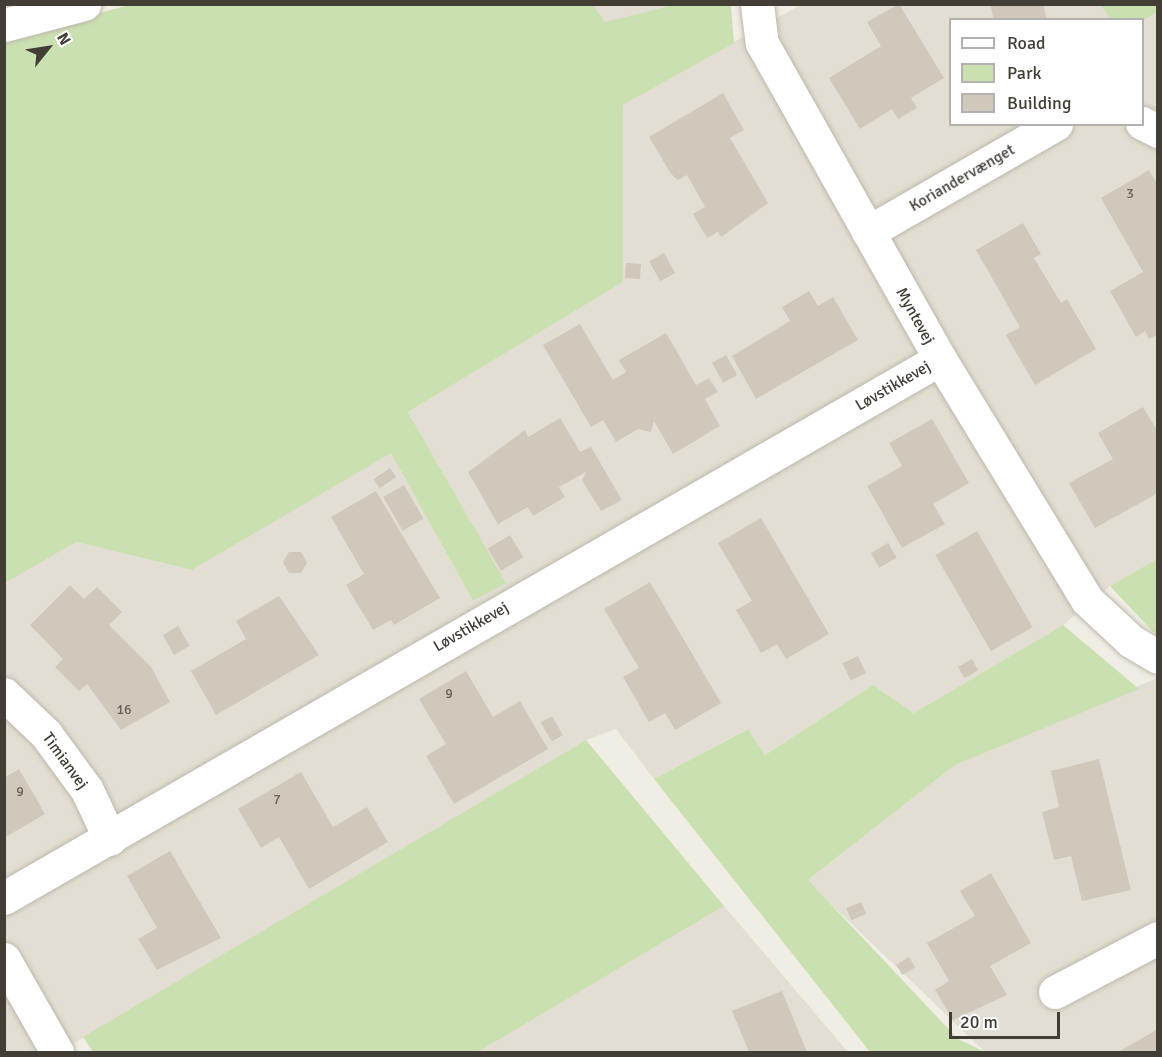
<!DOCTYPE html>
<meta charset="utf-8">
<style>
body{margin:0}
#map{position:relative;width:1162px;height:1057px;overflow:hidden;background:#f0ede5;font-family:Signika,sans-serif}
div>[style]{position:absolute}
.residential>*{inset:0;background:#e3ded3}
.green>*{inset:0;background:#cbe0b1}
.building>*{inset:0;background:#d0c8bb;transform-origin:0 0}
.roads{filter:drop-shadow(0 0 2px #bdb7ab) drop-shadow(0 0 2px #bdb7ab)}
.minor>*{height:33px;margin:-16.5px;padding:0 16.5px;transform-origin:16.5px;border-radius:16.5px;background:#fff}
span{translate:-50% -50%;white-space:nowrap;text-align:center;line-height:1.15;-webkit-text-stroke:5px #fff;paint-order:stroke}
.number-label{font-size:14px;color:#666056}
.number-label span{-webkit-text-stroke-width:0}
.street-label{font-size:16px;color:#423d35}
.frame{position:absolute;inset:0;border:6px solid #423d35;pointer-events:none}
.legend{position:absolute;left:949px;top:18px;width:195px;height:108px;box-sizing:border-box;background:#fff;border:2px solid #b3b1ae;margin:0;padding:8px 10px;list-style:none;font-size:18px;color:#423d35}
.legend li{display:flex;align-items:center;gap:12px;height:30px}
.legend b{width:30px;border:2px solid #b3b1ae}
.north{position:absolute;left:18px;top:18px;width:60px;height:60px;-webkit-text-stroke:4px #fff;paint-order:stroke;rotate:60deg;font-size:16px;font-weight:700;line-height:24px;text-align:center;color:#423d35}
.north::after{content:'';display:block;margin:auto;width:21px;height:27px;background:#423d35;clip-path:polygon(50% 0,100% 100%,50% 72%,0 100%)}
.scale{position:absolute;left:949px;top:1012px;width:111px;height:27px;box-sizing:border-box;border:3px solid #423d35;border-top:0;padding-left:8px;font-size:18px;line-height:21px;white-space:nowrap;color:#423d35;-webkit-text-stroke:4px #fff;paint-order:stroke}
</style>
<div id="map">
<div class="residential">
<i style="clip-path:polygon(1101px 4px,1110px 19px,950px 20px,950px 124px,1142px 124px,1143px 21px,1157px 12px,1157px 559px,1110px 586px,1063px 625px,914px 713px,873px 685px,765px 755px,747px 729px,654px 779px,616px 729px,586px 740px,59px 1052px,5px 1052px,4px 583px,76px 542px,192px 570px,391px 452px,473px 601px,505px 582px,408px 412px,623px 282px,623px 105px,800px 5px)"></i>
<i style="clip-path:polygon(591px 5px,684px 5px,607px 29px)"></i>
<i style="clip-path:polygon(1157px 678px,1157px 1052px,985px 1052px,807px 881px,955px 765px)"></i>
<i style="clip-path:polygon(724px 906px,848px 1052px,478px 1052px)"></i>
</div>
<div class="green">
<i style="clip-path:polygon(592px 4px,605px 22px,674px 5px,731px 5px,734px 43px,623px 105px,623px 282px,408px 412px,506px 583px,473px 601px,391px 453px,192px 570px,76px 542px,5px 583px,5px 39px,129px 5px)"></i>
<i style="clip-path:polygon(1101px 5px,1157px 5px,1157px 12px,1143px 21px,1110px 19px)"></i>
<i style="clip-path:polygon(1157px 559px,1157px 636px,1110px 586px)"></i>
<i style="clip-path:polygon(1063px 625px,1139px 689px,955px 765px,808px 880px,958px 1039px,985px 1052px,870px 1052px,654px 779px,748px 729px,765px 755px,873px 685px,914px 713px)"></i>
<i style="clip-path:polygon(586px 740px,724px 906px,478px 1052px,93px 1052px,83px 1037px)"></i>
</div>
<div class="building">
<i style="clip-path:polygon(899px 4px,944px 78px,911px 98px,917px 108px,898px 119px,892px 109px,860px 129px,829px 78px,881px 46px,867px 22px)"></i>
<i style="clip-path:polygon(990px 4px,1043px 4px,1047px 20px,994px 20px)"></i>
<i style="clip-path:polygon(723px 93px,744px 130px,730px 138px,768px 203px,721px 237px,718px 232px,707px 238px,693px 214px,705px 207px,687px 175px,678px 180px,671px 174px,649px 137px)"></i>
<i style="clip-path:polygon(1149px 170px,1158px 185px,1158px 334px,1149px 339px,1145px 331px,1136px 337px,1110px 291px,1143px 272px,1101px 198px)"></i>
<i style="clip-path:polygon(1023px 223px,1041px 254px,1034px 258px,1061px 303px,1067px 299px,1096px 349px,1035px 385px,1006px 335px,1020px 327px,976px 250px)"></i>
<i style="left:664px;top:253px;width:23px;height:17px;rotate:61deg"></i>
<i style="left:626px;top:263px;width:15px;height:15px;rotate:4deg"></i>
<i style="clip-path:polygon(809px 291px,818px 306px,833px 297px,858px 340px,756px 399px,732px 356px,790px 321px,782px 307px)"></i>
<i style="clip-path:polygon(580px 324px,613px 380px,626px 372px,619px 360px,666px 333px,696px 385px,709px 378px,718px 392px,705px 399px,720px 426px,673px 454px,654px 421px,651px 432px,638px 429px,616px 442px,603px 420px,591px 427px,543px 345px)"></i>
<i style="left:726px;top:355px;width:23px;height:16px;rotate:61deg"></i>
<i style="clip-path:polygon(1143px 407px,1158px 432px,1158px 493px,1095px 528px,1069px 483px,1113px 459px,1098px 433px)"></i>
<i style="clip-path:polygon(560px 418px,580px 452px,591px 447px,622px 500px,601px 511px,582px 480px,586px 472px,559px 487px,565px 497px,533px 516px,528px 507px,498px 524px,468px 472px,525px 430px,528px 437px)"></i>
<i style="clip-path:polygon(932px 419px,969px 483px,933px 504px,945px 524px,902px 548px,867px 486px,902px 466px,889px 443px)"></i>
<i style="left:390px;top:468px;width:11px;height:20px;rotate:56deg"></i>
<i style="left:404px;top:485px;width:39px;height:24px;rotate:60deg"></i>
<i style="clip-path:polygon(376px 491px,440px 598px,394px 625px,391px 620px,373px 630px,346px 585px,364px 574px,331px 517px)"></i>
<i style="clip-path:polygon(761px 518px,829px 634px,786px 659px,777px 644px,761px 653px,736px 610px,752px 601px,718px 543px)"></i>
<i style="left:977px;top:531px;width:111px;height:48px;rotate:60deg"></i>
<i style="left:510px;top:535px;width:26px;height:26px;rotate:59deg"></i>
<i style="left:888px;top:543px;width:17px;height:20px;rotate:59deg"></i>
<i style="clip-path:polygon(289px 552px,301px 552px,307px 563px,301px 573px,289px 573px,283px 562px)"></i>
<i style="clip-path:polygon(650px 582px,721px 703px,675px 730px,665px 713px,649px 722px,623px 677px,639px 668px,604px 609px)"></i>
<i style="clip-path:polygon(70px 585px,84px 599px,97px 587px,122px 612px,109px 625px,151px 667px,170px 702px,121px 730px,87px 684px,79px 691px,55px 667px,63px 659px,30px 625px)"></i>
<i style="clip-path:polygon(279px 596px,319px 655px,216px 715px,191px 671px,246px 639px,236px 621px)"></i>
<i style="left:178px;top:626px;width:23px;height:18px;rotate:59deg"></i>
<i style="left:858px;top:656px;width:19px;height:17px;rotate:65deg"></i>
<i style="left:972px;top:659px;width:13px;height:16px;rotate:61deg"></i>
<i style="clip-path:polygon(466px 671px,493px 717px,520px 701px,548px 749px,454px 804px,426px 756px,446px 744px,419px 699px)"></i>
<i style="left:552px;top:716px;width:22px;height:13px;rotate:60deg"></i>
<i style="clip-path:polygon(1099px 759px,1131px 890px,1082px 901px,1071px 856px,1054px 860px,1042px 812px,1059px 807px,1051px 771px)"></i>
<i style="clip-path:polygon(19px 769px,45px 814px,4px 838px,4px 778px)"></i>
<i style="clip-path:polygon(301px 772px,333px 827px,367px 807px,388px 842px,309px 889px,279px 837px,261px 848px,238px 809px)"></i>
<i style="clip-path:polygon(170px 851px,221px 938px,157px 970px,138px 939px,157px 928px,127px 876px)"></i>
<i style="clip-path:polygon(991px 873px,1031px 943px,990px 966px,1007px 995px,953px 1020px,935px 990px,949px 981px,927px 943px,975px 916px,960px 891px)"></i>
<i style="left:861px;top:902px;width:13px;height:16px;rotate:67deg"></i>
<i style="left:909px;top:957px;width:12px;height:15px;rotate:59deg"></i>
<i style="clip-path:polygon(782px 991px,807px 1052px,749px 1052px,732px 1011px)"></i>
<i style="clip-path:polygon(1158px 1029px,1158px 1052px,1118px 1052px)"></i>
</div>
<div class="roads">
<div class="minor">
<i style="left:757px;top:4px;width:39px;rotate:83deg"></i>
<i style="left:762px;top:43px;width:363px;rotate:60.6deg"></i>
<i style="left:940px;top:359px;width:282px;rotate:58.6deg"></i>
<i style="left:1087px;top:600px;width:60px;rotate:43deg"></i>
<i style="left:1131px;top:641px;width:31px;rotate:31deg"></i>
<i style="left:4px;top:25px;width:83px;rotate:-14.7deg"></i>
<i style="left:1142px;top:123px;width:18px;rotate:27deg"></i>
<i style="left:868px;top:232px;width:217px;rotate:-29.9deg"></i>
<i style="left:4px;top:694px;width:58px;rotate:43.6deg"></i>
<i style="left:46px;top:734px;width:69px;rotate:53.8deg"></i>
<i style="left:87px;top:790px;width:54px;rotate:64.9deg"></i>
<i style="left:4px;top:898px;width:1080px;rotate:-29.94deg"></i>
<i style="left:4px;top:959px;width:107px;rotate:60.3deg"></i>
<i style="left:1055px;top:992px;width:116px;rotate:-27.7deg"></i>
</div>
</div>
<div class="number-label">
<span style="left:1130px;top:194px">3</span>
<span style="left:449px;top:694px">9</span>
<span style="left:124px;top:710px">16</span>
<span style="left:20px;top:792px">9</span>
<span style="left:277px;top:800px">7</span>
</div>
<div class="street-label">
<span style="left:962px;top:178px;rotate:-30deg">Koriandervænget</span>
<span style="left:915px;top:316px;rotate:61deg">Myntevej</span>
<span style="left:893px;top:386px;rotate:-30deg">Løvstikkevej</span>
<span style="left:471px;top:627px;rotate:-30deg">Løvstikkevej</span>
<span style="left:65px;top:761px;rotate:54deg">Timianvej</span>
</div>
<div class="frame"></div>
<ul class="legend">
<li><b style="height:8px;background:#fff"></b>Road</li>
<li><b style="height:16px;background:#cbe0b1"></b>Park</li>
<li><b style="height:16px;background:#d0c8bb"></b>Building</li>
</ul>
<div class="north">N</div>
<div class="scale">20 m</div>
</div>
